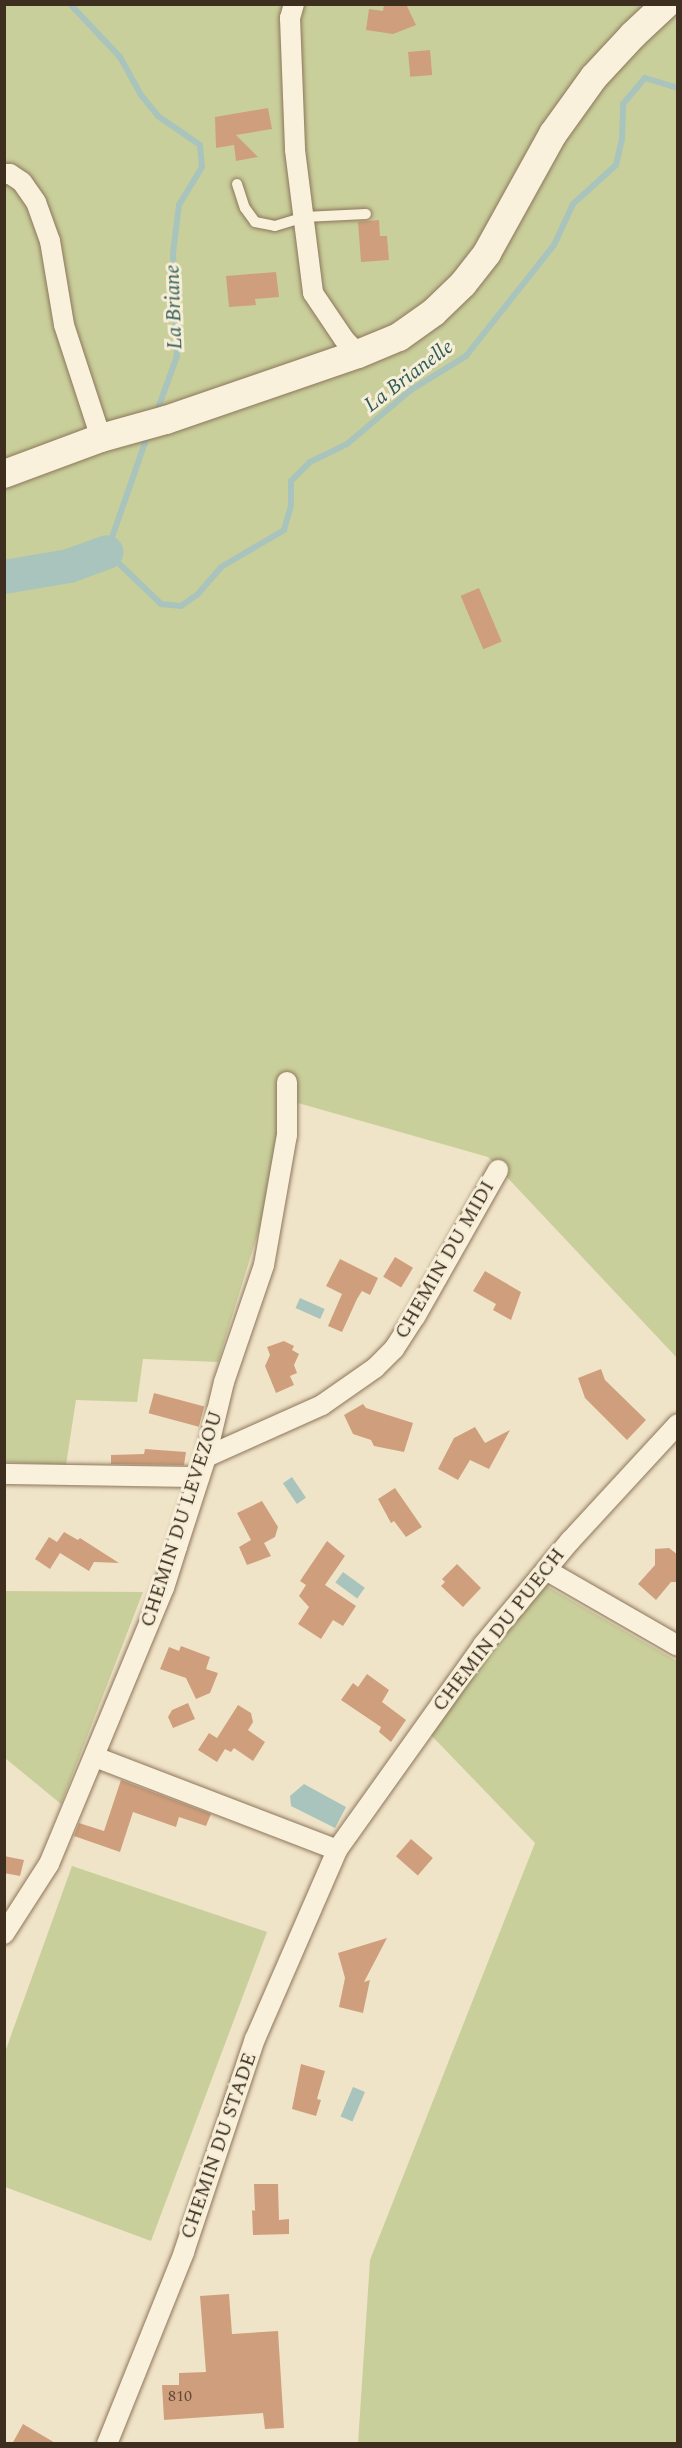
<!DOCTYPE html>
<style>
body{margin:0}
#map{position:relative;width:682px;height:2448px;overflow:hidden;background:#f0e4c8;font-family:Spectral,serif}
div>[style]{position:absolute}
.green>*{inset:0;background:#c9cf9b}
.water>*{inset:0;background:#a9c4bc;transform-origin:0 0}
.stream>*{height:6px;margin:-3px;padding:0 3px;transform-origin:3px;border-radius:3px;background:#a9c4bc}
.river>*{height:34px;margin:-17px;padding:0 17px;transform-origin:17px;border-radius:17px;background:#a9c4bc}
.building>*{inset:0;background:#cf9f7d;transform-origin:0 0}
.roads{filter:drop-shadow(0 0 2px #8d765c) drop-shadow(0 0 2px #8d765c)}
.lane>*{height:10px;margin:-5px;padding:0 5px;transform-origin:5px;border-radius:5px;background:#faf1dc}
.street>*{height:20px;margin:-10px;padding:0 10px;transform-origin:10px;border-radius:10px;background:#faf1dc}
.secondary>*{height:28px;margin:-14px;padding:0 14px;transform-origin:14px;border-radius:14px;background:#faf1dc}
span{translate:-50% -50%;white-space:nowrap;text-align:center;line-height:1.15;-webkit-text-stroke:6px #f7eed8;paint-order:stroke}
.number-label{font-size:16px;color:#624a37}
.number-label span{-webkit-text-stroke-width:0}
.street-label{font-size:20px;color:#3d2e20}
.water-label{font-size:21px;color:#2f5d5a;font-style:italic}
.frame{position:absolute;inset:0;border:6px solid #3d2e20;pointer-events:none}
</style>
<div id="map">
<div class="green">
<i style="clip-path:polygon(4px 5px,677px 5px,677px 1358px,488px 1157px,298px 1103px,218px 1362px,143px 1359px,137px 1402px,76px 1400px,66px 1465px,5px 1462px)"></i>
<i style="clip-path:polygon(543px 1584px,677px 1661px,677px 2443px,358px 2444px,370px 2260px,535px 1843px,429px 1733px)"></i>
<i style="clip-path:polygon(5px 1591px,143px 1592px,61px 1804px,5px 1758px)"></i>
<i style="clip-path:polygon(72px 1866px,267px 1932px,151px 2241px,5px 2187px,5px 2052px)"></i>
</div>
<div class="water">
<i style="left:300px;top:1298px;width:27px;height:11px;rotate:24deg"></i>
<i style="left:292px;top:1477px;width:25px;height:11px;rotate:56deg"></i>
<i style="left:343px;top:1572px;width:27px;height:13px;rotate:36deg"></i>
<i style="clip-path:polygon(304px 1784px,346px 1807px,335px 1828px,291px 1806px,290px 1796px)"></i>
<i style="left:353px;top:2087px;width:13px;height:32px;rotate:23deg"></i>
</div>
<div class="stream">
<i style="left:70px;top:4px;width:73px;rotate:46.7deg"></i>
<i style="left:120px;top:57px;width:43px;rotate:61.1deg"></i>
<i style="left:141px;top:95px;width:27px;rotate:51deg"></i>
<i style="left:158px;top:116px;width:51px;rotate:34.6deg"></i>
<i style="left:200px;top:145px;width:22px;rotate:85deg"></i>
<i style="left:202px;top:167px;width:44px;rotate:121.2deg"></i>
<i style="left:179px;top:205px;width:48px;rotate:97.1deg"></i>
<i style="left:173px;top:253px;width:103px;rotate:87.8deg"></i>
<i style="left:177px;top:356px;width:62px;rotate:109.9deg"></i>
<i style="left:148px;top:434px;width:125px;rotate:109.2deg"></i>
<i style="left:107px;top:552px;width:75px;rotate:43.9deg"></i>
<i style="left:161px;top:604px;width:20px;rotate:6deg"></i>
<i style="left:181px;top:606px;width:19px;rotate:-35deg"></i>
<i style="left:197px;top:595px;width:37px;rotate:-49deg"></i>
<i style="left:221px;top:567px;width:73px;rotate:-30.4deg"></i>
<i style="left:284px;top:530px;width:25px;rotate:-74deg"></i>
<i style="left:291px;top:506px;width:25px;rotate:-90deg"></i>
<i style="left:291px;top:481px;width:27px;rotate:-45deg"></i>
<i style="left:310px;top:462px;width:41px;rotate:-25.9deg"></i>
<i style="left:347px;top:444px;width:84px;rotate:-40.2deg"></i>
<i style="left:411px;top:390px;width:65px;rotate:-31.7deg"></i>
<i style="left:466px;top:356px;width:142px;rotate:-51.6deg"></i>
<i style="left:554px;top:245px;width:45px;rotate:-65.1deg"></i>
<i style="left:573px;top:204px;width:58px;rotate:-42.2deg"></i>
<i style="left:616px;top:165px;width:27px;rotate:-77deg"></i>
<i style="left:622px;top:139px;width:35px;rotate:-88deg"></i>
<i style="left:623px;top:104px;width:34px;rotate:-50deg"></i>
<i style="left:645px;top:78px;width:34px;rotate:17deg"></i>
</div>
<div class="river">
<i style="left:4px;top:577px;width:66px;rotate:-9.6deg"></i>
<i style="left:69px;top:566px;width:40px;rotate:-20.2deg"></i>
</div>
<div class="building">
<i style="clip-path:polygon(384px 4px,406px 4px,416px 25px,393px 34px,366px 30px,369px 9px,383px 11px)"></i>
<i style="left:430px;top:50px;width:25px;height:22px;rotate:85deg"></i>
<i style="clip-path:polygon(268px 108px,272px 129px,236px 135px,258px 157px,236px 161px,234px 145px,216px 148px,215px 117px)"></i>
<i style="clip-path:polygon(379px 220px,380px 236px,387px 236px,389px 260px,361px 262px,358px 222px)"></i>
<i style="clip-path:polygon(276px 272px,279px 297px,255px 299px,256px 305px,229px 307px,226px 276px)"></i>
<i style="left:479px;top:588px;width:58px;height:20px;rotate:67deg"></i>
<i style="left:395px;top:1257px;width:21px;height:23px;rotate:31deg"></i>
<i style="clip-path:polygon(340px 1259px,378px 1278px,370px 1295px,362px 1291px,357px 1299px,342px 1332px,328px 1326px,342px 1294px,326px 1286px)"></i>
<i style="clip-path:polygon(485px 1271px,521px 1292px,511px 1320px,493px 1310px,496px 1304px,473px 1291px)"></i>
<i style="clip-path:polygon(284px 1341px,294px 1346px,292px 1350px,299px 1354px,294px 1365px,297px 1373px,290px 1376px,294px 1385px,276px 1393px,265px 1366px,270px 1355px,267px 1347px)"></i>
<i style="clip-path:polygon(601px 1369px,605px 1380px,646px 1420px,627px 1440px,585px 1398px,578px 1378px)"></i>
<i style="left:154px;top:1393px;width:52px;height:21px;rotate:15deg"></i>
<i style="clip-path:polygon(363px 1404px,366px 1408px,413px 1423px,404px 1452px,374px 1446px,371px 1440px,353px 1434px,344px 1415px)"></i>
<i style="clip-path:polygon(475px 1427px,485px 1443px,510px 1430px,489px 1469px,470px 1460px,458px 1480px,438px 1469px,454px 1438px)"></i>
<i style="clip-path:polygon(145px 1449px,186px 1452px,184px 1465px,111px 1464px,111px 1455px,144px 1454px)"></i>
<i style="clip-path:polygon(395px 1488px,422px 1527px,406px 1537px,394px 1521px,391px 1523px,378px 1499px)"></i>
<i style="clip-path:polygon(262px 1501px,278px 1527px,275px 1537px,264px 1543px,271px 1556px,247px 1565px,239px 1547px,251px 1540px,237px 1513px)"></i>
<i style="clip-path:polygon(64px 1532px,78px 1540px,80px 1538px,119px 1563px,94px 1562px,89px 1571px,60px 1553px,50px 1569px,35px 1559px,49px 1537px,57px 1542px)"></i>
<i style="clip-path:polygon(327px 1541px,345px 1556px,325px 1585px,356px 1606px,343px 1626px,333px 1620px,321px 1639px,298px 1624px,309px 1607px,299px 1596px,306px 1585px,300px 1581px)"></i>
<i style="clip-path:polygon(669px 1548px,678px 1555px,678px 1582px,671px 1582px,656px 1600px,638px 1584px,655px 1565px,655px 1549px)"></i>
<i style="clip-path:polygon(457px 1564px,481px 1588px,463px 1607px,441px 1586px,445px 1582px,442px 1579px)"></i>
<i style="clip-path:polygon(181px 1646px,210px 1657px,206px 1669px,218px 1673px,210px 1693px,196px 1699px,186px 1678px,160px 1669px,169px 1647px,179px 1651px)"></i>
<i style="clip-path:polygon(367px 1674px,389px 1690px,382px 1702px,406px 1720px,391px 1742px,379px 1732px,381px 1727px,341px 1700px,353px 1683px,358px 1687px)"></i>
<i style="clip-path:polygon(188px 1703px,195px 1719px,173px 1728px,168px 1717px,172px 1710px)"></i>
<i style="clip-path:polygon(238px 1705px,251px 1713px,253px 1722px,248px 1730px,265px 1742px,253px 1761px,234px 1748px,231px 1752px,225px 1749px,217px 1762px,198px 1750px,209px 1733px,217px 1738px)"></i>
<i style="clip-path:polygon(121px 1780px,211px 1814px,206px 1826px,179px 1817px,176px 1827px,133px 1812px,120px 1852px,74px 1836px,79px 1823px,104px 1831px)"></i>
<i style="left:411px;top:1839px;width:29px;height:23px;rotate:41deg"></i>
<i style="clip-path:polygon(4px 1856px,24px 1860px,20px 1876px,4px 1873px)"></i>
<i style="clip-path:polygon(387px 1938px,364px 1982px,370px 1980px,363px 2013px,339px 2007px,345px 1978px,338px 1953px)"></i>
<i style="clip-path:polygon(301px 2064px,325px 2071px,317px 2099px,321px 2100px,316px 2116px,292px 2109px)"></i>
<i style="clip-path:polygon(254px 2184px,278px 2184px,279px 2220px,289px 2219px,289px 2234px,253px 2235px,252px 2210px,255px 2211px)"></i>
<i style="clip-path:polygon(229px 2294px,232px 2334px,278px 2331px,284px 2428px,265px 2429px,263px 2413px,164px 2420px,162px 2385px,179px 2385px,179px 2373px,206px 2372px,200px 2296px)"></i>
<i style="clip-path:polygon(23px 2424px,57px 2444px,12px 2444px)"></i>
</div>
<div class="roads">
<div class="lane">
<i style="left:237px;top:184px;width:25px;rotate:72deg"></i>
<i style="left:245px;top:208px;width:17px;rotate:54deg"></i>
<i style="left:255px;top:222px;width:20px;rotate:11deg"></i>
<i style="left:275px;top:226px;width:30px;rotate:-17deg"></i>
<i style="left:304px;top:217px;width:62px;rotate:-2.8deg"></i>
</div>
<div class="street">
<i style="left:294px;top:4px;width:15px;rotate:106deg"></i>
<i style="left:290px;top:18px;width:132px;rotate:87.8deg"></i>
<i style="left:295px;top:150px;width:144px;rotate:82.8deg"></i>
<i style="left:313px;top:293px;width:55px;rotate:56deg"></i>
<i style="left:344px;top:339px;width:21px;rotate:47deg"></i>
<i style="left:4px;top:174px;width:6px"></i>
<i style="left:10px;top:174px;width:14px;rotate:34deg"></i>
<i style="left:22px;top:182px;width:24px;rotate:55deg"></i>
<i style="left:36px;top:202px;width:41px;rotate:70.3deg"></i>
<i style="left:50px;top:241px;width:85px;rotate:80.5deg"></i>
<i style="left:64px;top:325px;width:119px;rotate:71.9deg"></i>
<i style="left:206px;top:1457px;width:127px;rotate:-24.1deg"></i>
<i style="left:322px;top:1405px;width:65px;rotate:-34.9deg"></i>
<i style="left:375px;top:1368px;width:27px;rotate:-45deg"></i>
<i style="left:394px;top:1349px;width:38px;rotate:-57deg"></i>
<i style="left:415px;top:1317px;width:169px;rotate:-60.5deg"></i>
<i style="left:4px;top:1474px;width:195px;rotate:0.9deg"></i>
<i style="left:546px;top:1570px;width:152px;rotate:29.9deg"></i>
<i style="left:95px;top:1757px;width:259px;rotate:21deg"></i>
<i style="left:4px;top:1934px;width:83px;rotate:-57.3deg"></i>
<i style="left:49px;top:1864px;width:299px;rotate:-67.4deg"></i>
<i style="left:164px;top:1588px;width:43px;rotate:-72.4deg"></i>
<i style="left:177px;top:1547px;width:95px;rotate:-72.1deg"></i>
<i style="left:206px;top:1457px;width:77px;rotate:-76.5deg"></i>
<i style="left:224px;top:1382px;width:124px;rotate:-71.1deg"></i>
<i style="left:264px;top:1265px;width:132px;rotate:-80deg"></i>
<i style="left:287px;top:1135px;width:53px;rotate:-90deg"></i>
<i style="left:107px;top:2444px;width:207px;rotate:-68.1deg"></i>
<i style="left:184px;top:2252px;width:225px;rotate:-71.6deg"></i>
<i style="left:255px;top:2039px;width:206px;rotate:-66.5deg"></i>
<i style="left:337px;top:1850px;width:252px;rotate:-54.5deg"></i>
<i style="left:483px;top:1645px;width:136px;rotate:-50.1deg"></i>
<i style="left:570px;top:1541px;width:159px;rotate:-47.3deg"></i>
</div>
<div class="secondary">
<i style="left:4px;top:474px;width:103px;rotate:-20.4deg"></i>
<i style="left:101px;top:438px;width:67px;rotate:-15.5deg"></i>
<i style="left:166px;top:420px;width:203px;rotate:-19deg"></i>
<i style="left:358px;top:354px;width:44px;rotate:-22.5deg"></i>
<i style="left:399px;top:337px;width:43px;rotate:-35.5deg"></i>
<i style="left:434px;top:312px;width:40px;rotate:-44deg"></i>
<i style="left:463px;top:284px;width:39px;rotate:-52deg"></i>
<i style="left:487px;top:253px;width:136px;rotate:-61deg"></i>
<i style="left:553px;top:134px;width:70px;rotate:-54.3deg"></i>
<i style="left:594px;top:77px;width:57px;rotate:-47.1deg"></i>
<i style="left:633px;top:35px;width:45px;rotate:-43.2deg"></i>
</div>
</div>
<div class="number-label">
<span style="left:180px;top:2396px">810</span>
</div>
<div class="street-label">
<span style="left:445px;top:1260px;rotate:-60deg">CHEMIN DU MIDI</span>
<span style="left:182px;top:1519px;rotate:-72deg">CHEMIN DU LEVEZOU</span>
<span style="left:499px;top:1630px;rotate:-52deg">CHEMIN DU PUECH</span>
<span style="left:219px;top:2146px;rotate:-71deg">CHEMIN DU STADE</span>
</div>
<div class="water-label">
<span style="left:174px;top:307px;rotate:-92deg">La Briane</span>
<span style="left:409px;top:376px;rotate:-37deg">La Brianelle</span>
</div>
<div class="frame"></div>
</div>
